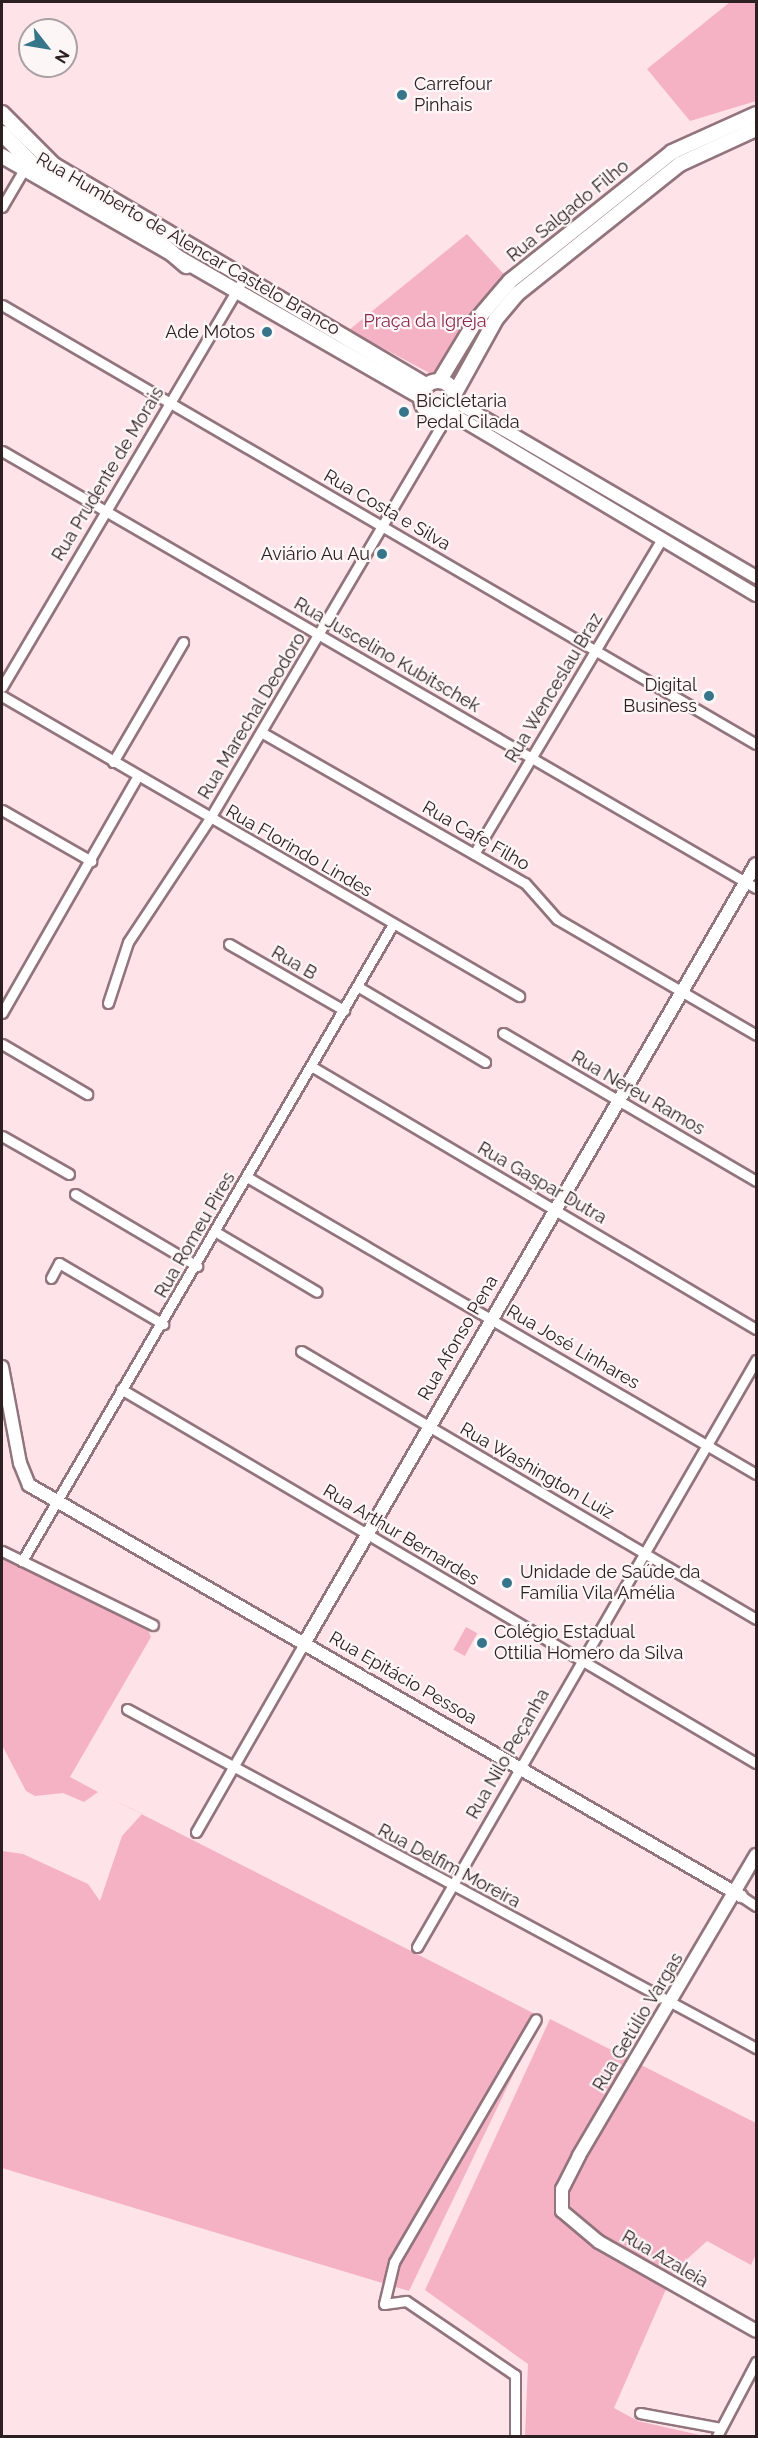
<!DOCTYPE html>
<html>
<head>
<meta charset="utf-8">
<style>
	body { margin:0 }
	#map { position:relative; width:758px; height:2438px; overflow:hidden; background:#fee3e9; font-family:Raleway,sans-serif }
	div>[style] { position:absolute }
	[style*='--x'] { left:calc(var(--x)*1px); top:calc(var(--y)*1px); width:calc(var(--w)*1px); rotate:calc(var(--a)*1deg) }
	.green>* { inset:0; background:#f5b2c4; transform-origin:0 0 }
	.roads { filter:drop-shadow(2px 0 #92747c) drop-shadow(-2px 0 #92747c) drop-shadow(0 2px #92747c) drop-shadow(0 -2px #92747c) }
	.minor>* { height:9px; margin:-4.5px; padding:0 4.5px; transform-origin:4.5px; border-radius:4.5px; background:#fff }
	.tertiary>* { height:12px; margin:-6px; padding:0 6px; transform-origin:6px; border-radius:6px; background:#fff }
	.secondary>* { height:14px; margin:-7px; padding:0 7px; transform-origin:7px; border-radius:7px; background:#fff }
	.secondary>.ring { margin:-7px; padding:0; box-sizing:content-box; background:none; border:14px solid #fff; border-radius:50% }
	.trunk>* { height:15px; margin:-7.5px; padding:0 7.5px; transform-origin:7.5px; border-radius:7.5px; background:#fff }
	.dots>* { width:16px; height:16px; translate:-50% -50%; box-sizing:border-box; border:3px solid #fdf6f7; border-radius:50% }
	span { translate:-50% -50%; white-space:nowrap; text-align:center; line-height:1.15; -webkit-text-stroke:4.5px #fdf6f7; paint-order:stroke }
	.poi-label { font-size:18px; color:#2c2023 }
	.left { translate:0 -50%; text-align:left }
	.right { translate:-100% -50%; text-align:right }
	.street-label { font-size:18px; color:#2c2023 }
	.park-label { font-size:18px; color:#8c284f }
	.frame { position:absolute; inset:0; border:3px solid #2c2023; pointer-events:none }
	.north { position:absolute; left:18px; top:18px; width:60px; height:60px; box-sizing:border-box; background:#fdf6f7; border:2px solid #a9a0a2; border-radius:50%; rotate:121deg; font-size:16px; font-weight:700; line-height:24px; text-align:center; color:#2c2023 }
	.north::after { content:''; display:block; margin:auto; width:21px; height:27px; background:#37758b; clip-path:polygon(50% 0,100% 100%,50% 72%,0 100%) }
</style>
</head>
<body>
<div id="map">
	<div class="green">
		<i style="clip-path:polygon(730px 2px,756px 2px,756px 101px,690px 121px,647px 69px)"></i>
		<i style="clip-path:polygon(467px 234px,510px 281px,437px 377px,349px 330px)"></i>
		<i style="clip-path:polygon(2px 1557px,146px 1625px,151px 1637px,70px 1777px,98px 1792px,541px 2017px,409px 2291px,2px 2168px,2px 1851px,23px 1854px,88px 1884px,100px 1901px,122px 1836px,142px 1814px,98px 1792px,84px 1802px,63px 1793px,35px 1796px,26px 1791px,2px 1745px)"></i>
		<i style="left:466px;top:1627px;width:13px;height:26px;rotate:29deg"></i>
		<i style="clip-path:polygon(550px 2019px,756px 2123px,756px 2254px,751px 2265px,707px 2241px,674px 2271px,614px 2408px,638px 2421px,704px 2436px,525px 2436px,528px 2364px,425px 2290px)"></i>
	</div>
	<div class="roads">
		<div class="minor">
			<i style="--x:2;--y:207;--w:42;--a:-59.7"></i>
			<i style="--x:2;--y:305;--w:872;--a:30.21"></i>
			<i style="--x:2;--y:451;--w:871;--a:30.1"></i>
			<i style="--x:2;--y:687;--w:474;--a:-59.4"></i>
			<i style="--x:2;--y:696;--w:598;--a:30.13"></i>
			<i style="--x:261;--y:732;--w:304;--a:29.8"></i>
			<i style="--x:525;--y:883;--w:48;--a:48.4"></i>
			<i style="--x:557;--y:919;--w:230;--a:30.2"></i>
			<i style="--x:113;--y:762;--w:139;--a:-59.7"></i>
			<i style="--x:2;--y:810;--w:103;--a:29.8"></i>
			<i style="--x:474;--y:854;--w:367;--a:-59.2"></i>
			<i style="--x:229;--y:944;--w:133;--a:29.9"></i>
			<i style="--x:357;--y:986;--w:149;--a:30.7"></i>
			<i style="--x:108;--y:1003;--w:64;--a:-71.8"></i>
			<i style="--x:128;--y:942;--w:149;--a:-56.5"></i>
			<i style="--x:210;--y:818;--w:453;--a:-59.5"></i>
			<i style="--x:440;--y:428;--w:14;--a:-73"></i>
			<i style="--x:2;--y:1013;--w:273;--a:-60.2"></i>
			<i style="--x:503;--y:1033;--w:293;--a:30.3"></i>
			<i style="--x:2;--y:1044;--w:99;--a:30.5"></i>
			<i style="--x:311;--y:1066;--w:517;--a:30.58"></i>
			<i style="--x:2;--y:1136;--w:77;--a:29.6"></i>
			<i style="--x:247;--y:1177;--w:589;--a:30.26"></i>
			<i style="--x:75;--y:1194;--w:142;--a:30.5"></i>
			<i style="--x:216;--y:1232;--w:117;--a:30.7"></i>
			<i style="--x:51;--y:1278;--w:17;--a:-62"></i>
			<i style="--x:59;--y:1263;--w:121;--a:30.4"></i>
			<i style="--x:301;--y:1351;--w:528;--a:30.5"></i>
			<i style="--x:121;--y:1389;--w:737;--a:30.5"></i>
			<i style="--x:2;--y:1551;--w:168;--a:26.1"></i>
			<i style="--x:22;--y:1561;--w:737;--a:-59.78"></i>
			<i style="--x:127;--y:1709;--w:715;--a:28.32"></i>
			<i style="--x:196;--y:1832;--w:219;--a:-60.2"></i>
			<i style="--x:741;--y:1896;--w:18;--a:34"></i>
			<i style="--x:417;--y:1947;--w:678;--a:-59.99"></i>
			<i style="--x:640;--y:2413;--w:82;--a:10.5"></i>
			<i style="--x:515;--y:2436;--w:61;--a:-90"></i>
			<i style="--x:515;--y:2375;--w:132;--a:-145.8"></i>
			<i style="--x:406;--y:2301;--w:22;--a:172"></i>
			<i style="--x:384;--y:2304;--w:43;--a:-76.6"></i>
			<i style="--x:394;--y:2262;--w:281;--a:-59.7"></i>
			<i style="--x:717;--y:2436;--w:84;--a:-62.2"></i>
		</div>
		<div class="tertiary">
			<i style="--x:455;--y:401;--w:349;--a:30.3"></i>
			<i style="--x:449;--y:412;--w:357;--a:30.8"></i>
			<i style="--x:2;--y:1367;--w:98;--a:79.4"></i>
			<i style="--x:20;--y:1463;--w:24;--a:68"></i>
			<i style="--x:29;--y:1485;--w:822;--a:30"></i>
			<i style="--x:305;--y:1642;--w:899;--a:-59.9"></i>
			<i style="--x:756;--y:1855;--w:349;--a:120.5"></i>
			<i style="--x:579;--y:2156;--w:37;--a:117"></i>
			<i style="--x:562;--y:2189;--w:22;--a:90"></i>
			<i style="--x:562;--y:2211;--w:48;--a:40"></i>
			<i style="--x:599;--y:2242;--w:180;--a:29.5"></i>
		</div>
		<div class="secondary">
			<i style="--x:2;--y:113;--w:74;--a:45"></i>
			<i style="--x:54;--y:165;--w:432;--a:30.6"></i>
			<i style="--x:2;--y:156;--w:483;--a:29.9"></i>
			<i style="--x:440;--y:380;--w:68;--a:-58.9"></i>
			<i style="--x:475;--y:322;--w:54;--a:-49.5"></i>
			<i style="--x:510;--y:281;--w:207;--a:-38.5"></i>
			<i style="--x:672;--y:152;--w:92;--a:-24.3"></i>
			<i class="ring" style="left:421px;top:381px;width:20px;height:20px"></i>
			<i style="--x:455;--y:393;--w:85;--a:-61"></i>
			<i style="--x:496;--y:319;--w:33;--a:-50"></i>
			<i style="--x:517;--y:294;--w:208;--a:-38.6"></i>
			<i style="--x:680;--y:164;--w:84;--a:-24.7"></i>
		</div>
		<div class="trunk">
			<i style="--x:2;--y:133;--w:46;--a:45.9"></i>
			<i style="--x:34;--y:166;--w:137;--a:30.7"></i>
			<i style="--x:152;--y:236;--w:45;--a:40.5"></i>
		</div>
	</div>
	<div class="dots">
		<i style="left:402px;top:95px;background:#37758b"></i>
		<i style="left:267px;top:332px;background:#37758b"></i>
		<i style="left:404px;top:412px;background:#37758b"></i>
		<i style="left:382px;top:554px;background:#37758b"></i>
		<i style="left:709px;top:696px;background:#37758b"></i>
		<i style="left:507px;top:1583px;background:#37758b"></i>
		<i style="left:482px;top:1643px;background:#37758b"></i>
	</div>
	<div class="poi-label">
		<span class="left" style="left:414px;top:95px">Carrefour<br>Pinhais</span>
		<span class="right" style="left:255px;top:332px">Ade Motos</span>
		<span class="left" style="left:416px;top:412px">Bicicletaria<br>Pedal Cilada</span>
		<span class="right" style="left:370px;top:554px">Aviário Au Au</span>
		<span class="right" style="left:697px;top:696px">Digital<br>Business</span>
		<span class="left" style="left:520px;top:1583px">Unidade de Saúde da<br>Família Vila Amélia</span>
		<span class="left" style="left:494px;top:1643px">Colégio Estadual<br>Ottilia Homero da Silva</span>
	</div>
	<div class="street-label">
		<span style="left:568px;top:211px;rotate:-39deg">Rua Salgado Filho</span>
		<span style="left:188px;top:244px;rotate:30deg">Rua Humberto de Alencar Castelo Branco</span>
		<span style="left:108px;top:474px;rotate:-59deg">Rua Prudente de Morais</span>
		<span style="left:387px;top:510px;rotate:30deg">Rua Costa e Silva</span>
		<span style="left:387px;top:655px;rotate:30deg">Rua Juscelino Kubitschek</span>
		<span style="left:554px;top:688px;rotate:-59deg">Rua Wenceslau Braz</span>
		<span style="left:252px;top:716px;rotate:-59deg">Rua Marechal Deodoro</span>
		<span style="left:476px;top:836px;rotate:30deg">Rua Cafe Filho</span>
		<span style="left:299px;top:851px;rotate:30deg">Rua Florindo Lindes</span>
		<span style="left:294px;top:963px;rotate:30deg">Rua B</span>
		<span style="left:638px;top:1093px;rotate:30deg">Rua Nereu Ramos</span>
		<span style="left:542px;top:1183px;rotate:30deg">Rua Gaspar Dutra</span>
		<span style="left:195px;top:1235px;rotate:-60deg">Rua Romeu Pires</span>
		<span style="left:458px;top:1338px;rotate:-60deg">Rua Afonso Pena</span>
		<span style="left:573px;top:1347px;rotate:30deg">Rua José Linhares</span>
		<span style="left:537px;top:1471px;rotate:30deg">Rua Washington Luiz</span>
		<span style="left:401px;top:1535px;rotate:31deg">Rua Arthur Bernardes</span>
		<span style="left:403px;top:1678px;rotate:30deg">Rua Epitácio Pessoa</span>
		<span style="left:508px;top:1754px;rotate:-60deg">Rua Nilo Peçanha</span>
		<span style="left:449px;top:1866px;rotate:28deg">Rua Delfim Moreira</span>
		<span style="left:638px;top:2022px;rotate:-59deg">Rua Getúlio Vargas</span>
		<span style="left:665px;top:2259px;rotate:30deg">Rua Azaleia</span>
	</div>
	<div class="park-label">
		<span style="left:425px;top:321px">Praça da Igreja</span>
	</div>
	<div class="frame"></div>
	<div class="north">N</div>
</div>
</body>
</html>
